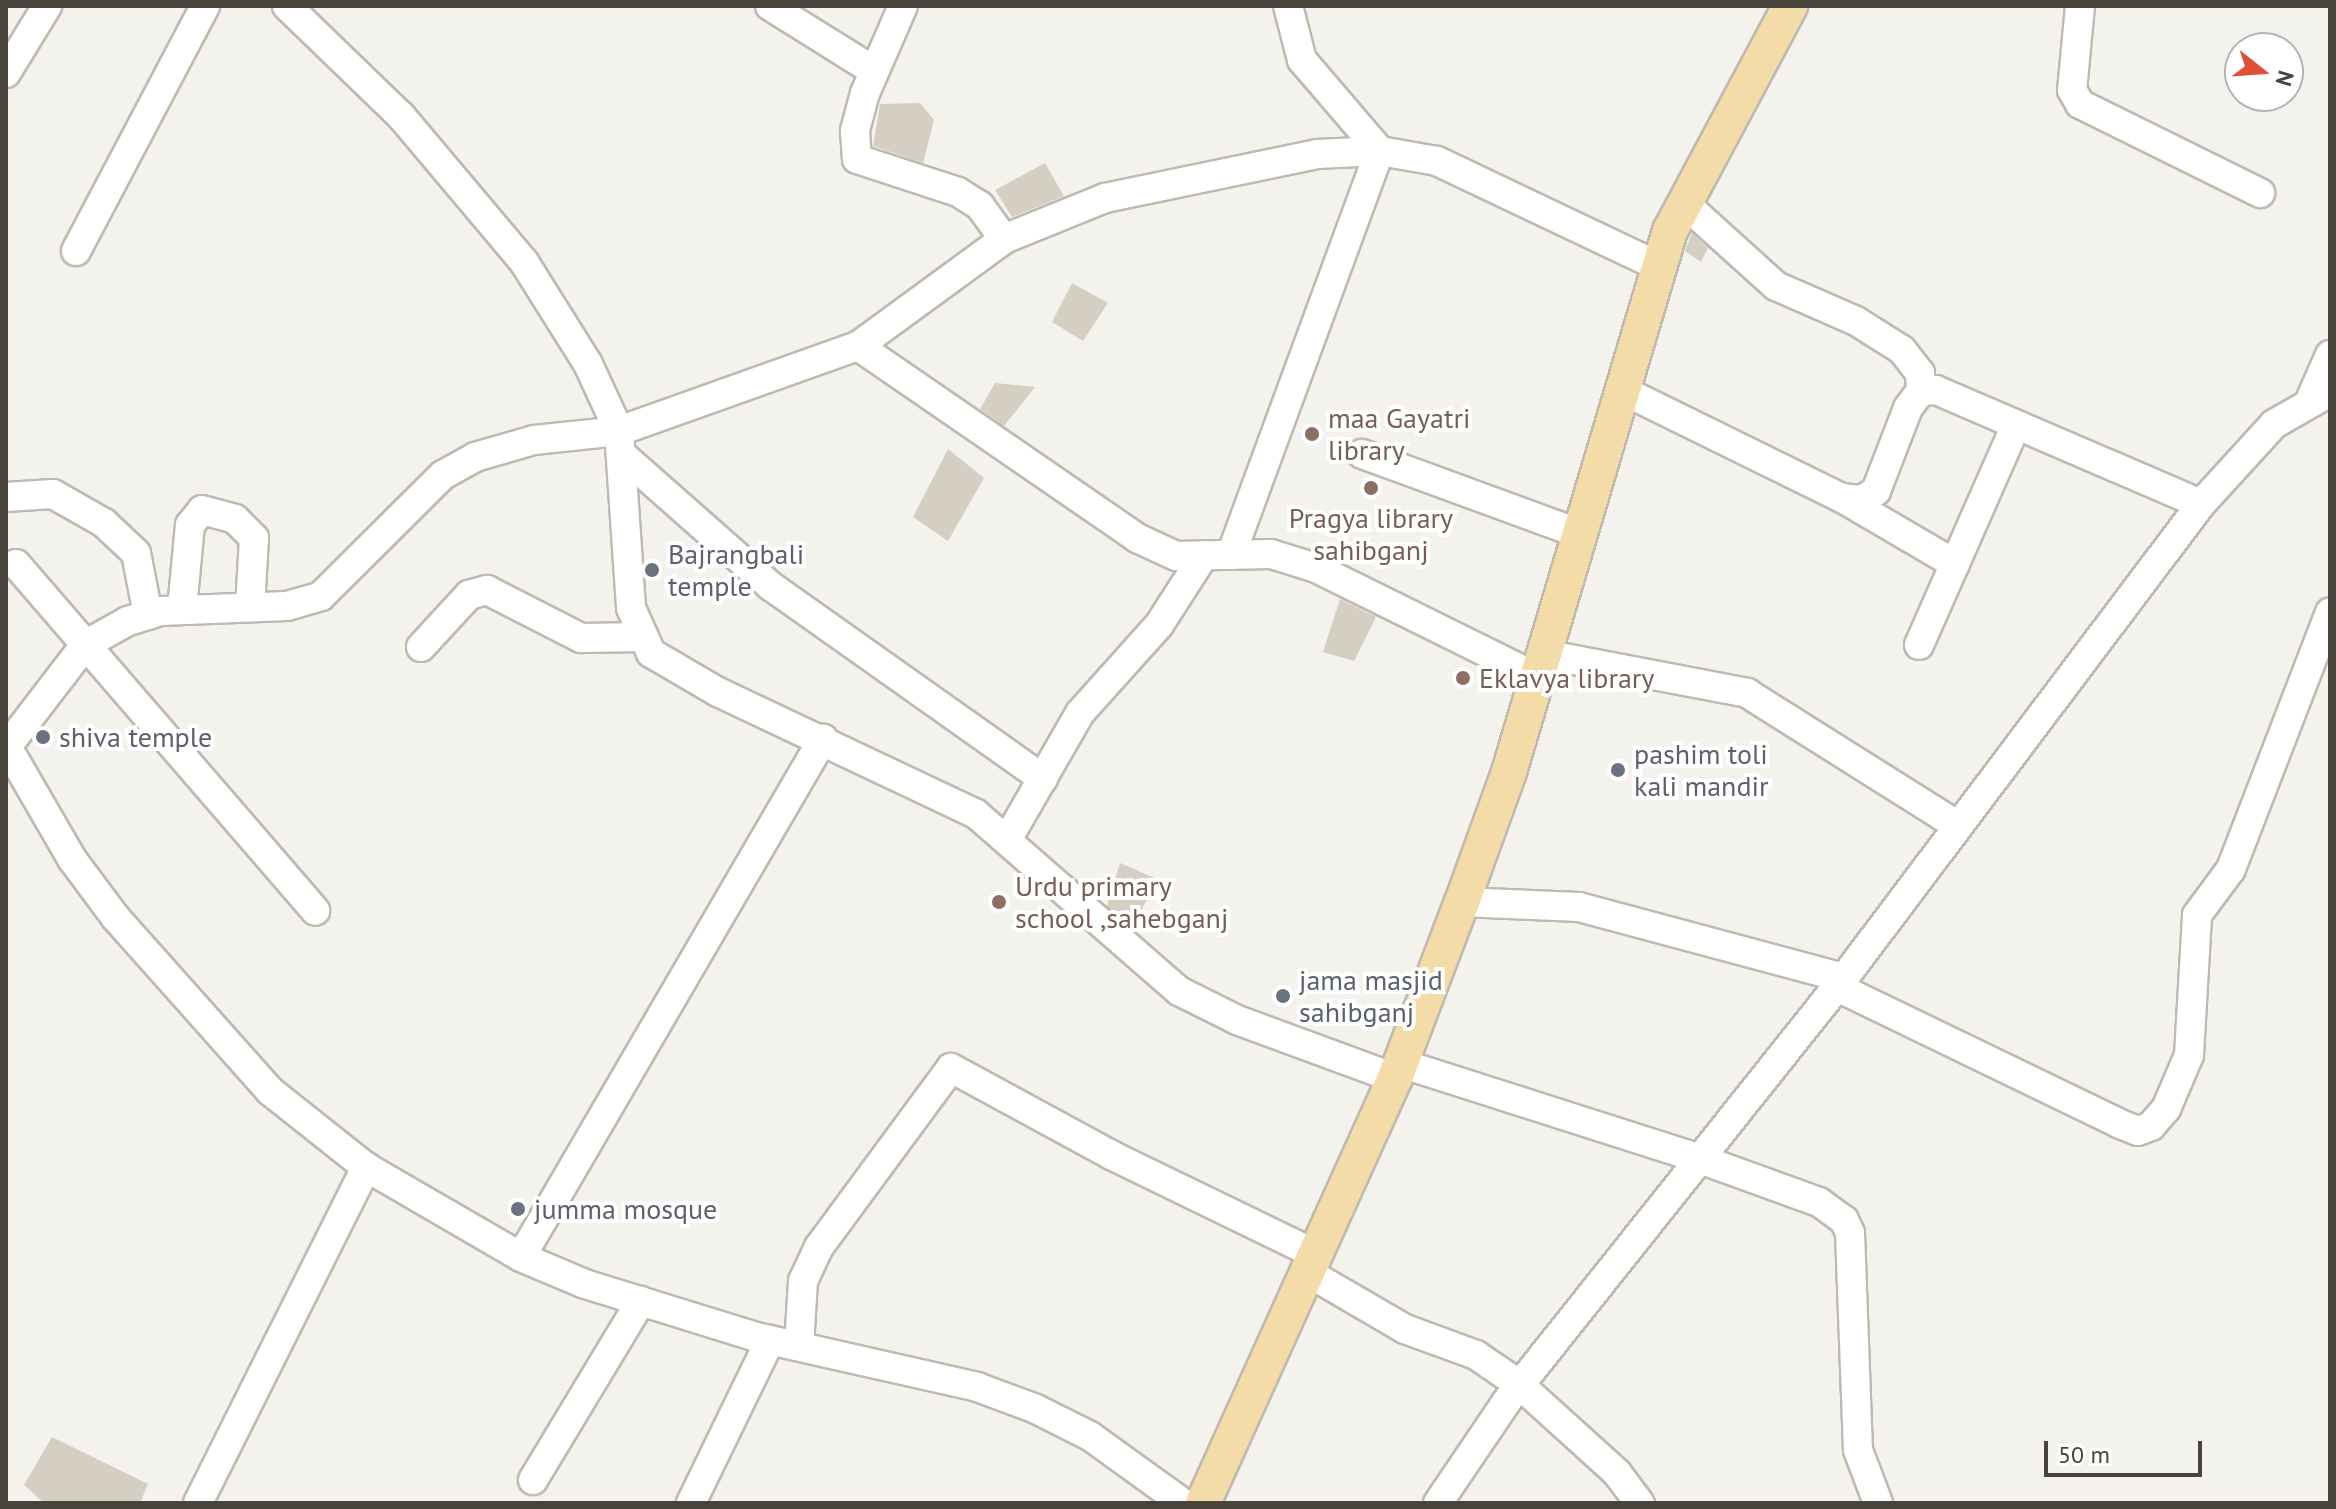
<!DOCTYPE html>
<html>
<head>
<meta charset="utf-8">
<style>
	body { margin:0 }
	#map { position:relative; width:2336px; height:1509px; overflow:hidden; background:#f4f2ed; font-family:"PT Sans",sans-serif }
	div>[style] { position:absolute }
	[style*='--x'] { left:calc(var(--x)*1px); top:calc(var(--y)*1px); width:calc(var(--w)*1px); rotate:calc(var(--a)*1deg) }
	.building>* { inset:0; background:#d5cec3 }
	.roads { filter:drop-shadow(2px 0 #bfb9b0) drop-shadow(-2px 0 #bfb9b0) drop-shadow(0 2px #bfb9b0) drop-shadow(0 -2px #bfb9b0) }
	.minor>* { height:28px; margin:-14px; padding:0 14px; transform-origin:14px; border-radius:14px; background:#fff }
	.major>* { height:34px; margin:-17px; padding:0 17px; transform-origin:17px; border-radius:17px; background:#f3dca7 }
	.dots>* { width:22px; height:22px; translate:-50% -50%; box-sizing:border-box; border:4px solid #fff; border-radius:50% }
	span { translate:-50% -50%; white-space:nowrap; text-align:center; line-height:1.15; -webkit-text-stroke:8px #fff; paint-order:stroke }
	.education-label { font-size:28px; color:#785e54 }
	.left { translate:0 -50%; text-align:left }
	.worship-label { font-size:28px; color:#5b616d }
	.frame { position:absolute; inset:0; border:8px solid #48433b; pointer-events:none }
	.north { position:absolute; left:2224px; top:32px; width:80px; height:80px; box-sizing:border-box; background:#fff; border:2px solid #b6b4b1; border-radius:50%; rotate:107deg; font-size:22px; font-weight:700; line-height:32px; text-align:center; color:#48433b }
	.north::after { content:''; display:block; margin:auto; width:28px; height:36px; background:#e14e37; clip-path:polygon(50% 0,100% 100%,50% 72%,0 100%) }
	.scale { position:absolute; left:2044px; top:1441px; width:158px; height:36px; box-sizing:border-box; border:4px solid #48433b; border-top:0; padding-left:10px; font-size:24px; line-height:28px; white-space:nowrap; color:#48433b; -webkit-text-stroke:6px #fff; paint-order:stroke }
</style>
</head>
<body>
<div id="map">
	<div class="building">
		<i style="clip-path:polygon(920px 103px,934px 120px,923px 163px,873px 146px,880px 104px)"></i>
		<i style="clip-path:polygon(1045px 163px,1064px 196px,1012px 217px,995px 190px)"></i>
		<i style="clip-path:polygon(1692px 233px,1708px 248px,1701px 262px,1685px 251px)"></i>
		<i style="clip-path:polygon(1072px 283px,1108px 303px,1083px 341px,1052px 322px)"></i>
		<i style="clip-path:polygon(995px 383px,1035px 387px,1004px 426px,980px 409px)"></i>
		<i style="clip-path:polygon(948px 449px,984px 478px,948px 541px,913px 517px)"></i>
		<i style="clip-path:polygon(1340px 599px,1376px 617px,1354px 661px,1323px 652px)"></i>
		<i style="clip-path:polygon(1120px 863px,1157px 879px,1133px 927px,1107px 906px)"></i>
		<i style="clip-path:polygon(52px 1437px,148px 1484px,140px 1503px,44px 1503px,24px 1485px)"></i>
	</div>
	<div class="roads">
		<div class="minor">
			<i style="--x:287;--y:6;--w:158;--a:44"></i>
			<i style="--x:401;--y:116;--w:191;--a:49.9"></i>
			<i style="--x:524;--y:262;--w:120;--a:57.9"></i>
			<i style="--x:588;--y:364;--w:74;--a:65.2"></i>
			<i style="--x:619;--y:431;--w:177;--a:86.1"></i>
			<i style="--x:631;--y:608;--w:49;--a:66"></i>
			<i style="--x:651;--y:653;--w:78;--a:30.2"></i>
			<i style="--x:718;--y:692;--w:285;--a:25.3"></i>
			<i style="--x:976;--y:814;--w:269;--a:41.1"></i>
			<i style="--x:1179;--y:991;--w:65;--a:26.6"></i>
			<i style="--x:1237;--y:1020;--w:168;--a:20.2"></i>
			<i style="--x:770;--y:6;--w:123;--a:32"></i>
			<i style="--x:903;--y:6;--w:95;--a:113.6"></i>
			<i style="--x:865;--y:93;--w:39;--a:105"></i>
			<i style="--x:855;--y:131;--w:28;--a:86"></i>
			<i style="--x:857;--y:159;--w:106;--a:18.1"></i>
			<i style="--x:958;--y:192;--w:26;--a:32"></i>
			<i style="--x:980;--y:206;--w:41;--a:54"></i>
			<i style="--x:2080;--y:6;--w:84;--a:95.4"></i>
			<i style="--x:2072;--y:90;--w:16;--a:60"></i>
			<i style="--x:2080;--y:104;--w:201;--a:26.3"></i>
			<i style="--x:6;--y:73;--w:79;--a:-58.5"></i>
			<i style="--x:1684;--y:203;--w:124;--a:42.1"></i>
			<i style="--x:1776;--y:286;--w:87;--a:23.6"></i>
			<i style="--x:1856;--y:321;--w:54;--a:32.2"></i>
			<i style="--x:1902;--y:350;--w:29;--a:52"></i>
			<i style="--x:1920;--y:373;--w:18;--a:87"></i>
			<i style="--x:76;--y:251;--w:277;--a:-62.2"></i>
			<i style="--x:858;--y:346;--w:339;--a:34.5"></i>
			<i style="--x:1137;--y:538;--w:43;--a:24.8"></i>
			<i style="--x:1176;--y:556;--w:95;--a:-1.2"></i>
			<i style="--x:1271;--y:554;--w:47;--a:17.3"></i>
			<i style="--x:1316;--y:568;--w:246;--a:26.3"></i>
			<i style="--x:1620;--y:389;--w:247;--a:26.2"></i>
			<i style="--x:1842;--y:498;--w:20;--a:6"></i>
			<i style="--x:1862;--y:500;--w:17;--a:-33"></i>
			<i style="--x:1876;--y:491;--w:89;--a:-68.9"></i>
			<i style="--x:1908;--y:408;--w:21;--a:-53"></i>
			<i style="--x:1921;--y:391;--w:15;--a:-4"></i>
			<i style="--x:1936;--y:390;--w:288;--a:23.3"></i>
			<i style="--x:2311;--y:398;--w:47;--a:-66.2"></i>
			<i style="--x:621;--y:454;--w:201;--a:41.4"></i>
			<i style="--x:772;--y:587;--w:332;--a:35.3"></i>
			<i style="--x:1362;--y:454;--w:230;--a:20.1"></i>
			<i style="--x:6;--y:497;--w:47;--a:-3.7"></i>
			<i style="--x:53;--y:494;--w:59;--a:29.6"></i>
			<i style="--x:104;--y:523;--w:44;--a:43.2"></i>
			<i style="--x:136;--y:553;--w:63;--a:79"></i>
			<i style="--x:1842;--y:498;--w:131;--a:30.3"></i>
			<i style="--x:1231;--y:555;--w:431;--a:-69.8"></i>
			<i style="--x:1380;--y:151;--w:120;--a:-130.6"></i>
			<i style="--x:1302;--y:60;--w:56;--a:-104.5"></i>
			<i style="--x:16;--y:564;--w:458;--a:49.2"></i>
			<i style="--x:182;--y:609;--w:84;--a:-84.6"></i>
			<i style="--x:190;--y:525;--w:19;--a:-51"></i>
			<i style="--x:202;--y:510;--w:34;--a:15"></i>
			<i style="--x:235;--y:519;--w:27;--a:45"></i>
			<i style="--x:254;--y:538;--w:69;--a:93.3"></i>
			<i style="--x:1919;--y:645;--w:240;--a:-66.2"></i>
			<i style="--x:421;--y:647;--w:71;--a:-47.3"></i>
			<i style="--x:469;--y:595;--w:19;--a:-16"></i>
			<i style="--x:487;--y:590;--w:106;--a:27.1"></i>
			<i style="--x:581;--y:638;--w:63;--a:-0.9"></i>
			<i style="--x:1543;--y:654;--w:208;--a:10.8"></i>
			<i style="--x:1747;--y:693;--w:249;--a:32.2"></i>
			<i style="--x:6;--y:745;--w:132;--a:59.9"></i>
			<i style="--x:72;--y:859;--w:74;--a:53.3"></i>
			<i style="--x:116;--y:918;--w:232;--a:48.3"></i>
			<i style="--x:270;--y:1091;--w:122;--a:38.4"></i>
			<i style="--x:366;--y:1167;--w:179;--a:30.1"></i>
			<i style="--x:521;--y:1257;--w:69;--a:22.9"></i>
			<i style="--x:585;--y:1284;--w:179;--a:17.2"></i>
			<i style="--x:756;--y:1337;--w:227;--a:12.7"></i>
			<i style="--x:977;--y:1387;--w:63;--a:20.4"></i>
			<i style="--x:1036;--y:1409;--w:60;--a:26.6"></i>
			<i style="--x:1090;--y:1436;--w:115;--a:35.8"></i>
			<i style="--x:6;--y:748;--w:130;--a:-52.5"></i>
			<i style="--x:85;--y:645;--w:49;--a:-29.2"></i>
			<i style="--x:128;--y:621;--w:34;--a:-17"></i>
			<i style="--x:161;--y:611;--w:126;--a:-2.3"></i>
			<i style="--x:287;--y:606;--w:35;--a:-16"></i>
			<i style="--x:321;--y:596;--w:172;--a:-44.8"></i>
			<i style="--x:443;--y:475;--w:37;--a:-29"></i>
			<i style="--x:475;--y:457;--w:61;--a:-16.1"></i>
			<i style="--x:534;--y:440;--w:85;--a:-6"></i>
			<i style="--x:619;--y:431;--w:254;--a:-19.6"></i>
			<i style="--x:858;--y:346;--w:181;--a:-36.2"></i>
			<i style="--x:1004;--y:239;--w:109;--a:-22.1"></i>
			<i style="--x:1105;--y:198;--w:217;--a:-11.7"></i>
			<i style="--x:1317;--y:154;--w:63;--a:-2.7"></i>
			<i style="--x:1380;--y:151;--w:58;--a:10"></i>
			<i style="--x:1437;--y:161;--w:245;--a:25.4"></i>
			<i style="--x:1007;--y:840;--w:146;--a:-60.1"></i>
			<i style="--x:1080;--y:713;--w:118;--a:-48.1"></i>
			<i style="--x:1159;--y:625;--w:83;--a:-57.3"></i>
			<i style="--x:1462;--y:902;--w:117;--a:2.4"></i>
			<i style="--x:1579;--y:907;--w:274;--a:15"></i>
			<i style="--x:1837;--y:987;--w:314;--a:25.8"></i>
			<i style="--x:2120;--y:1124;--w:19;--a:21"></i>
			<i style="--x:2138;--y:1131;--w:14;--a:-21"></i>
			<i style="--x:2151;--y:1126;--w:23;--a:-49"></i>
			<i style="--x:2166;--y:1109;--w:59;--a:-66.9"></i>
			<i style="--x:2189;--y:1055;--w:140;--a:-86.7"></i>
			<i style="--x:2197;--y:915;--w:57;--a:-53.5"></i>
			<i style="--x:2231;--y:869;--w:275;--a:-68.9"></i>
			<i style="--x:1400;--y:1063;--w:315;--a:17.7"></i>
			<i style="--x:1700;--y:1159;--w:127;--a:19.9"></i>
			<i style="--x:1819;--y:1202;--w:31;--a:36"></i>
			<i style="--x:1844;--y:1220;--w:14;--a:65"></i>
			<i style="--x:1850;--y:1233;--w:217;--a:87.9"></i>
			<i style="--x:1858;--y:1450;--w:57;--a:69.3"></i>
			<i style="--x:521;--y:1257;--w:600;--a:-59.76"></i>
			<i style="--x:1307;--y:1272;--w:113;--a:30.2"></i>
			<i style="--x:1405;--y:1329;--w:76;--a:20.1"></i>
			<i style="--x:1476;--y:1355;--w:53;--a:34.3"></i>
			<i style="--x:1520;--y:1385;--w:131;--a:42.2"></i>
			<i style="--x:1617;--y:1473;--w:38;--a:53"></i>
			<i style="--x:799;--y:1346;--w:65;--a:-86.5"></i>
			<i style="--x:803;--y:1281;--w:38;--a:-65"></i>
			<i style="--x:819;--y:1247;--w:222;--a:-53.6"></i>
			<i style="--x:951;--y:1068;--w:182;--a:28.5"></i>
			<i style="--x:1111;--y:1155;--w:227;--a:25.9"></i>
			<i style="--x:533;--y:1480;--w:209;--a:-58.9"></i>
			<i style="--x:198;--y:1503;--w:376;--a:-63.4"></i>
			<i style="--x:691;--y:1503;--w:181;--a:-64.1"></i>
			<i style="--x:1438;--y:1503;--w:123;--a:-55.9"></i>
			<i style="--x:1507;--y:1401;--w:541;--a:-51.46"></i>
			<i style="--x:1844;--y:978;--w:593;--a:-53.01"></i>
			<i style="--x:2201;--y:504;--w:108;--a:-47.6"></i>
			<i style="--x:2274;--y:424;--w:64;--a:-29.7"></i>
		</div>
		<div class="major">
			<i style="--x:1203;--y:1503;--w:466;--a:-65.7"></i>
			<i style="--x:1395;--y:1078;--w:188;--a:-69.2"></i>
			<i style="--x:1462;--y:902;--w:138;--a:-70.1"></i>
			<i style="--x:1509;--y:772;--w:564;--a:-73.43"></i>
			<i style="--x:1670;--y:231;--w:255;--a:-61.9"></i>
		</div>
	</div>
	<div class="dots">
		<i style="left:1312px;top:434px;background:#8d6e63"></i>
		<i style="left:1371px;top:488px;background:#8d6e63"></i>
		<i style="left:652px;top:570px;background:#6b7280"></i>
		<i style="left:1463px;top:678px;background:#8d6e63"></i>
		<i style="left:43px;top:737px;background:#6b7280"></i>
		<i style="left:1618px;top:770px;background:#6b7280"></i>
		<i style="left:999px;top:902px;background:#8d6e63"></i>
		<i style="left:1283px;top:996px;background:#6b7280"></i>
		<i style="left:518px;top:1209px;background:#6b7280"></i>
	</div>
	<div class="education-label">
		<span class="left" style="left:1328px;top:434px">maa Gayatri<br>library</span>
		<span style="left:1371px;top:534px">Pragya library<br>sahibganj</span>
		<span class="left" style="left:1479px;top:678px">Eklavya library</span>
		<span class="left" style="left:1015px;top:902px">Urdu primary<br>school ,sahebganj</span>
	</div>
	<div class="worship-label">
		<span class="left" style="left:668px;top:570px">Bajrangbali<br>temple</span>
		<span class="left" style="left:59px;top:737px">shiva temple</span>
		<span class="left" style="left:1634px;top:770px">pashim toli<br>kali mandir</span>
		<span class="left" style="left:1299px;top:996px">jama masjid<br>sahibganj</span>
		<span class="left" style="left:534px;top:1209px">jumma mosque</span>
	</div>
	<div class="frame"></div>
	<div class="north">N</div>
	<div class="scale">50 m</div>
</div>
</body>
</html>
